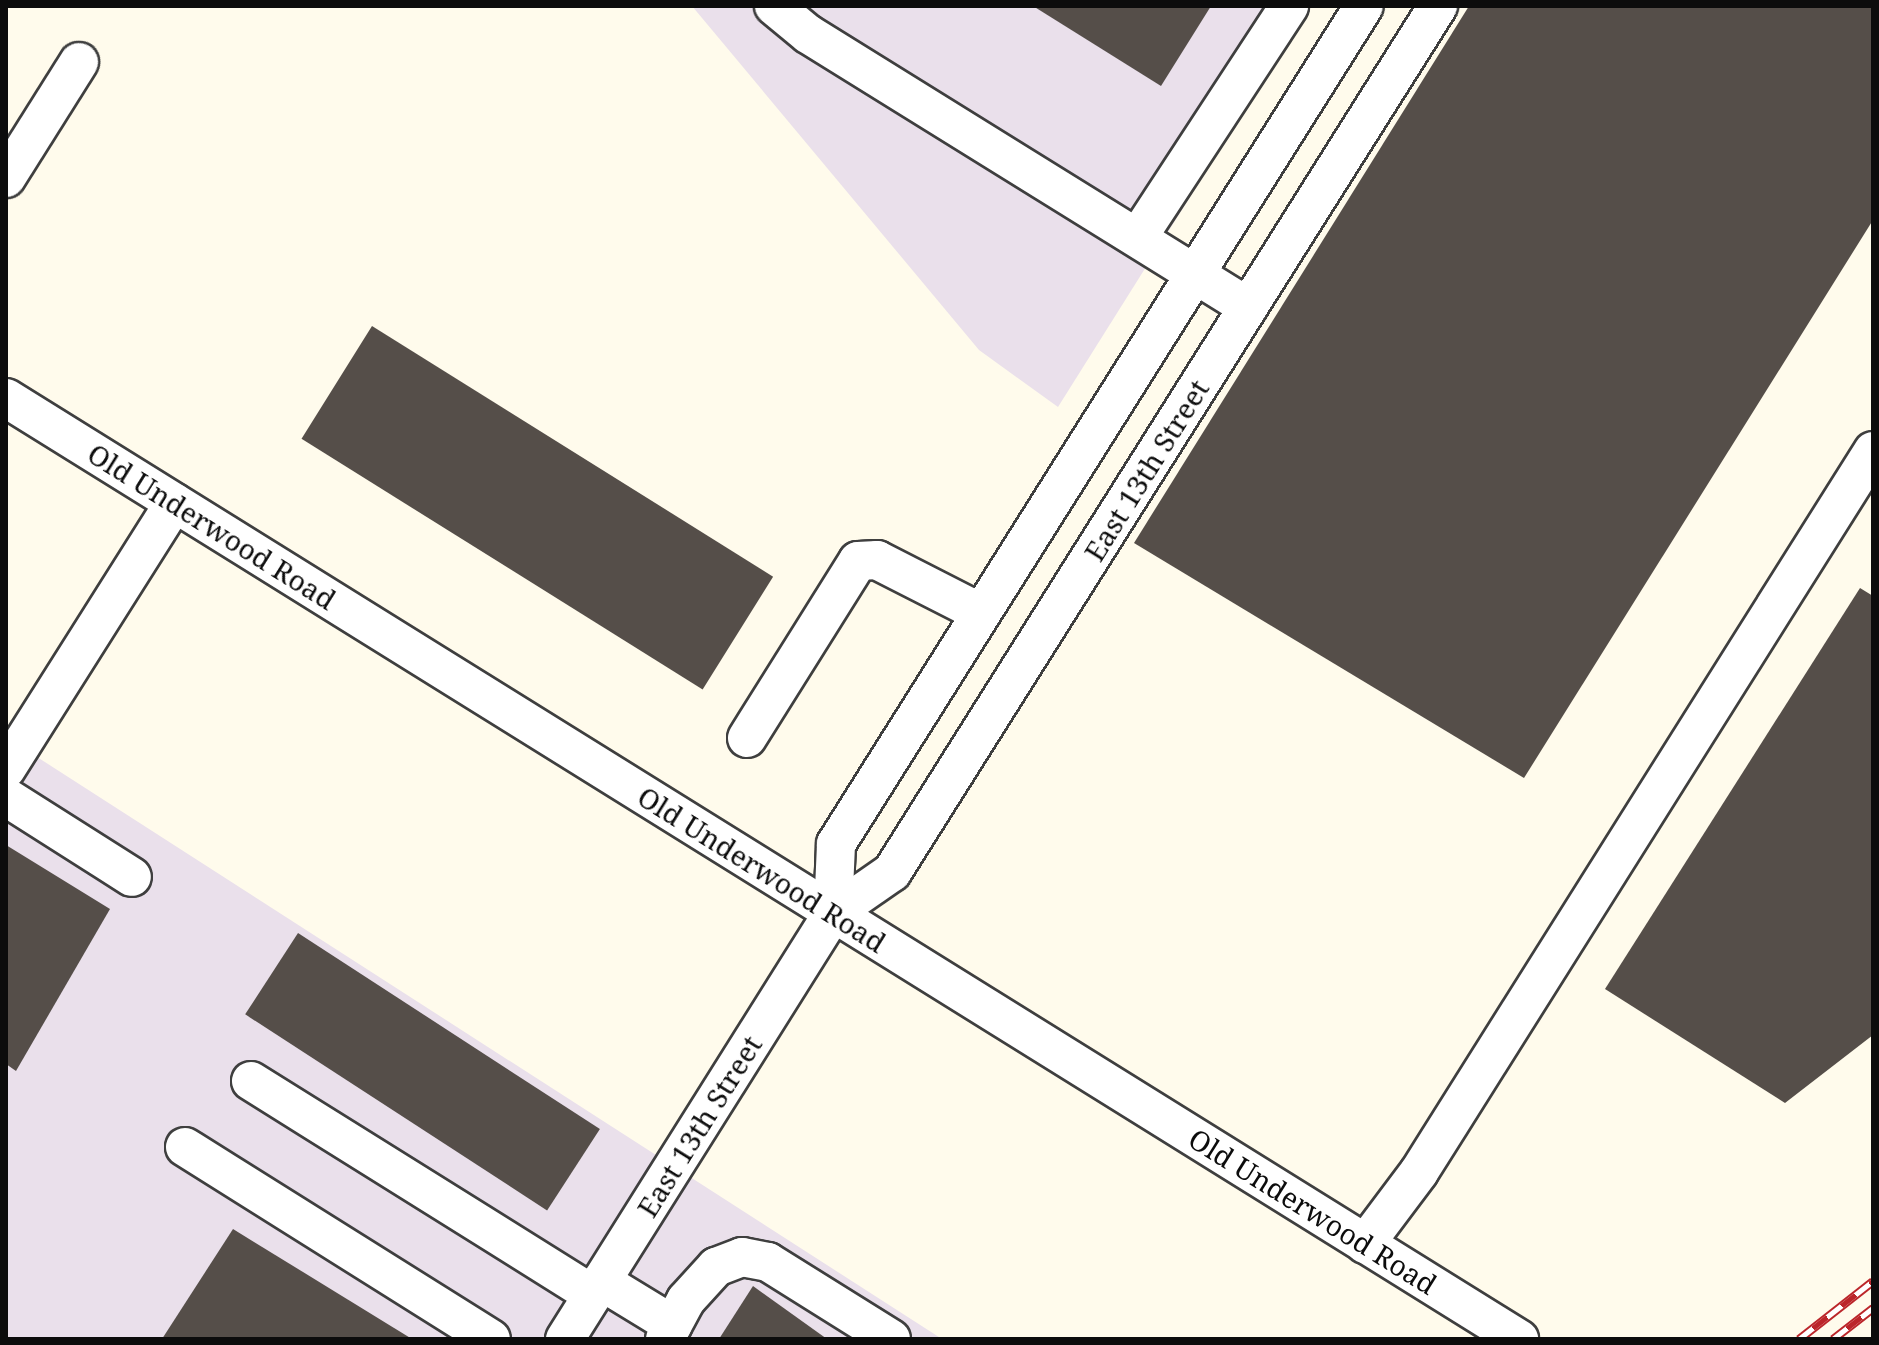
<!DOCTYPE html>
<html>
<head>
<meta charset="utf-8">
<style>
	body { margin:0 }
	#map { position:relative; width:1879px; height:1345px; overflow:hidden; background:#fffbec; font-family:"Noto Serif",serif }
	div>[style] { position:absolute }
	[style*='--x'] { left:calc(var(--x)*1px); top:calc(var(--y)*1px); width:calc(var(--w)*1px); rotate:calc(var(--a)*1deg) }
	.industrial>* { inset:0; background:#eae0eb }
	.building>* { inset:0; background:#554e49; transform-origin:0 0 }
	.roads { filter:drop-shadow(2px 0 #3f3f3f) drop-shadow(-2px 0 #3f3f3f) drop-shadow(0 2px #3f3f3f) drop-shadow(0 -2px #3f3f3f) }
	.minor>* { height:38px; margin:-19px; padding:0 19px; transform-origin:19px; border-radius:19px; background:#fff }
	.rail>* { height:9px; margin-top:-4.5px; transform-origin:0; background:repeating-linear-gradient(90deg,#fff 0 18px,#bb252a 0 36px); box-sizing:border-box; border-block:2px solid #bb252a }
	span { translate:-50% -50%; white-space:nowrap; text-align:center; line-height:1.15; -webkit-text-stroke:8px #fff; paint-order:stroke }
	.street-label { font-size:28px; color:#0c0c0c }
	.frame { position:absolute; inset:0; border:8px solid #0c0c0c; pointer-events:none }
</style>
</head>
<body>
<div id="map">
	<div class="industrial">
		<i style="clip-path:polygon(692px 6px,1310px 6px,1058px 407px,979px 350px)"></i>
		<i style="clip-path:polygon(6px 737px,942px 1339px,6px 1339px)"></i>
	</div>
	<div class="building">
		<i style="clip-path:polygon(1033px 6px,1211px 6px,1161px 86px)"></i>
		<i style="clip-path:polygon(1469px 6px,1873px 6px,1873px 220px,1524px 778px,1134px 543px)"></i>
		<i style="left:372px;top:326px;width:473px;height:133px;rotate:32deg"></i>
		<i style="clip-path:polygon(1860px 588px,1873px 596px,1873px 1035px,1785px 1103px,1605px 989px)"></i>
		<i style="clip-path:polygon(6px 845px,110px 909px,16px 1071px,6px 1064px)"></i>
		<i style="left:298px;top:933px;width:360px;height:97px;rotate:33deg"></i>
		<i style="clip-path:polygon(233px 1229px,412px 1339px,162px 1339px)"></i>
		<i style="clip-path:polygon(753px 1286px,827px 1339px,719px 1339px)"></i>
	</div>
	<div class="roads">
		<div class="minor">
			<i style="--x:774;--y:6;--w:44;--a:39.5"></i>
			<i style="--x:808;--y:34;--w:518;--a:31.82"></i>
			<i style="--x:6;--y:178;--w:137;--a:-57.8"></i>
			<i style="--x:1138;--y:237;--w:276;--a:-56.8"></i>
			<i style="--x:6;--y:398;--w:1782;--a:31.88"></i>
			<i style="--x:747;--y:738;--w:209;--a:-57.9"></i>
			<i style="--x:858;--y:561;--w:19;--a:-3"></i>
			<i style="--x:877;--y:560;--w:117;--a:27"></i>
			<i style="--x:6;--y:769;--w:315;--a:-57.7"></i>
			<i style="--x:6;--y:797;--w:149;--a:32.4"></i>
			<i style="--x:833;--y:913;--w:69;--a:-87.5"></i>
			<i style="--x:836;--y:844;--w:990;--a:-57.79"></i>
			<i style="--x:251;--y:1081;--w:403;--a:32"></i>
			<i style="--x:185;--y:1147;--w:361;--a:32.1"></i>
			<i style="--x:1365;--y:1244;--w:90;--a:-53.1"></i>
			<i style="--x:1419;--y:1172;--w:852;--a:-57.8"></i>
			<i style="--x:601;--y:1281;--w:84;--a:31.4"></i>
			<i style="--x:565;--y:1339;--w:503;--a:-57.83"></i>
			<i style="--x:833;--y:913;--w:72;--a:-34.8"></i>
			<i style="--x:892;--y:872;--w:1024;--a:-57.77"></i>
			<i style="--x:665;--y:1339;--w:44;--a:-61.7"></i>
			<i style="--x:686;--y:1300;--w:45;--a:-47.7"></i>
			<i style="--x:716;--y:1267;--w:28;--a:-21"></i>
			<i style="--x:742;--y:1257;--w:26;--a:11"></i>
			<i style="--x:768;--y:1262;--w:145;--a:32"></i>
		</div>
	</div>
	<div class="rail">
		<i style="--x:1799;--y:1339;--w:94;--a:-38.1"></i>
		<i style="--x:1833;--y:1339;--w:51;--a:-37.8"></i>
	</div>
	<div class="street-label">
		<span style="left:1146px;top:470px;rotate:-58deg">East 13th Street</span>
		<span style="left:212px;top:526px;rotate:32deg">Old Underwood Road</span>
		<span style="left:762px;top:869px;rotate:32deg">Old Underwood Road</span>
		<span style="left:699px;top:1126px;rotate:-58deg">East 13th Street</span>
		<span style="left:1313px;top:1211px;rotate:32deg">Old Underwood Road</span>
	</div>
	<div class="frame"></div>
</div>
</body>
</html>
